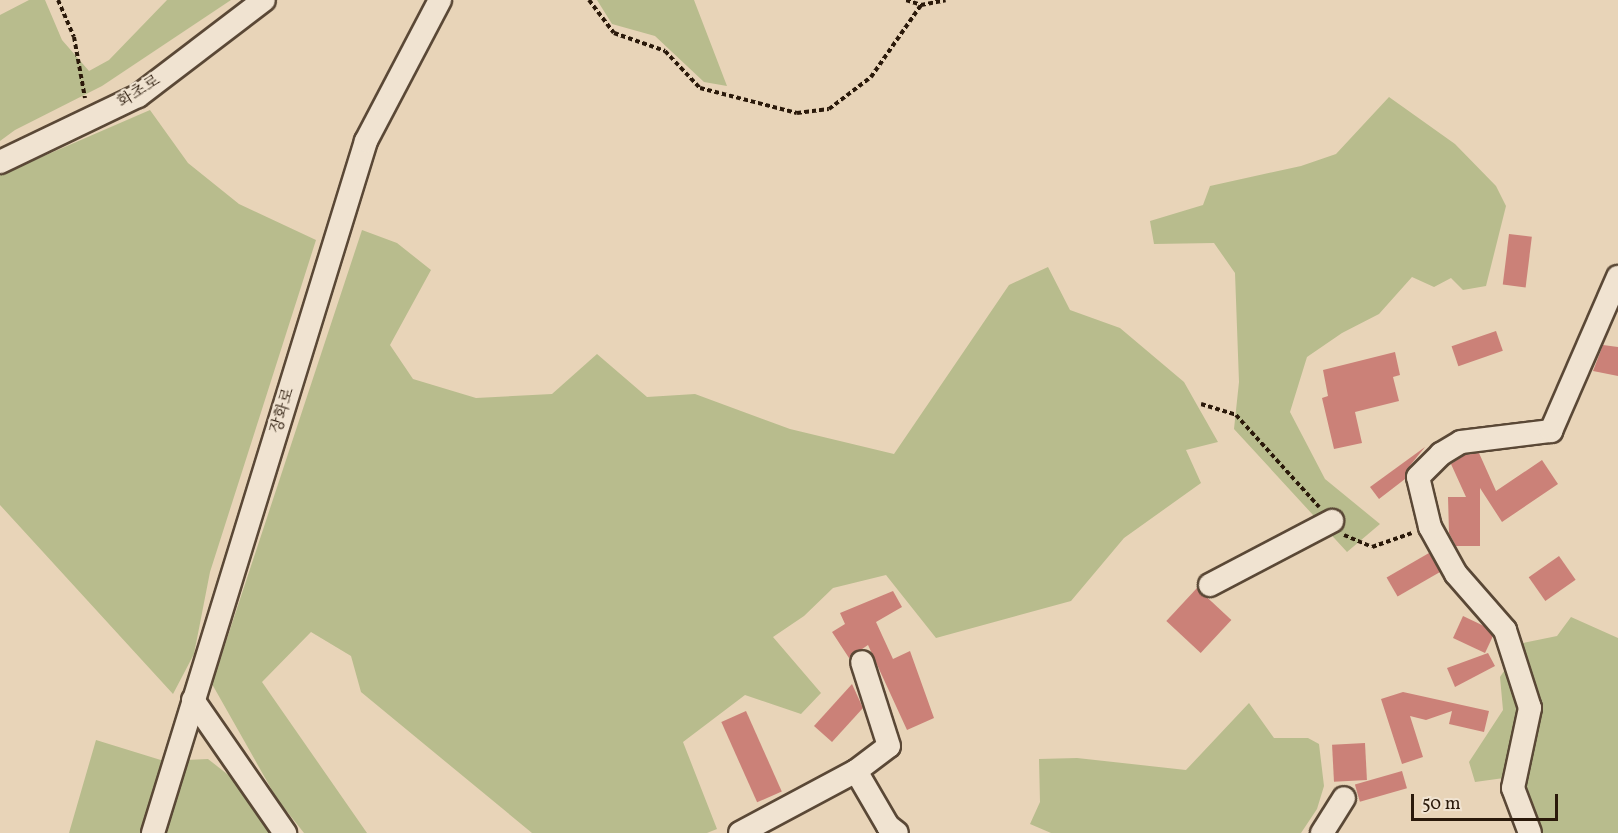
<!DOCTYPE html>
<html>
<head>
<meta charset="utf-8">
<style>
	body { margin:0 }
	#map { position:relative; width:1618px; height:833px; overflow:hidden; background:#e8d4b8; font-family:Vollkorn,"Noto Serif KR",serif }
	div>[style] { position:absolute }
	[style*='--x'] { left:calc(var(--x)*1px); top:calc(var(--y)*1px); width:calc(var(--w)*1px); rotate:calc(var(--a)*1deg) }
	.green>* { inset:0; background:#b8bc8d }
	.building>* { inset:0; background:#cb8178; transform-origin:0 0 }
	.path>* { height:4px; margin-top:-2px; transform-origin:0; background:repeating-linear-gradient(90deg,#2a190a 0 4.5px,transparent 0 7.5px) }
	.roads { filter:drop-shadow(2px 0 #5a4836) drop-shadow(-2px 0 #5a4836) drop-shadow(0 2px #5a4836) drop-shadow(0 -2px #5a4836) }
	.minor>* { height:22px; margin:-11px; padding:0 11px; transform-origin:11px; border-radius:11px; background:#f0e3d1 }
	span { translate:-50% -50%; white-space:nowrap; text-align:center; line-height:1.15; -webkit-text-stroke:4.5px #f0e3d1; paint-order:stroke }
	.street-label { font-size:16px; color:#2a190a }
	.scale { position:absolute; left:1411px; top:794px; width:147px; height:27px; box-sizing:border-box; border:3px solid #2a190a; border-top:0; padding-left:8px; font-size:18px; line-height:21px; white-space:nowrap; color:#2a190a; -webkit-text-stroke:4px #f0e3d1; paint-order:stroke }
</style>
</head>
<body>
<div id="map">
	<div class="green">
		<i style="clip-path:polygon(29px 0,45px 0,62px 40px,89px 71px,109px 60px,167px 0,231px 0,102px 86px,15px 130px,0 141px,0 15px)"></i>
		<i style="clip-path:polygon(597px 0,694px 0,727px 86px,704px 82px,655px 36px,612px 24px)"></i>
		<i style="clip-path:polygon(1389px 97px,1455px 144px,1496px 186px,1506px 206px,1486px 286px,1463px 290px,1451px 278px,1434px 287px,1412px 277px,1379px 314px,1342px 333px,1307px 357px,1290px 412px,1325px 479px,1380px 524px,1347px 552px,1234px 429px,1239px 382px,1235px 273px,1214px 243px,1154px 244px,1150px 221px,1203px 205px,1210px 186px,1301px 166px,1336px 154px)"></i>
		<i style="clip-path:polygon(150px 110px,188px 163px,239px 204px,316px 240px,210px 572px,194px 654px,173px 694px,0 505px,0 175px)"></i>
		<i style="clip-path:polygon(362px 230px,397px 243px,431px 270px,390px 345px,413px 379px,476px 398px,552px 394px,597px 354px,647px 397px,695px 394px,790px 429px,894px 454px,1009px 285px,1048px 267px,1070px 310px,1120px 328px,1184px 382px,1218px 442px,1186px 450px,1201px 483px,1124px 538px,1071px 601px,936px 638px,886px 575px,833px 588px,804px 616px,773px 637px,821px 693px,801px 714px,745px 695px,683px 742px,717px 829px,707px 833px,532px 833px,361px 692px,351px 656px,311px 632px,262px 682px,367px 833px,304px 833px,277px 799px,212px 684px)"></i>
		<i style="clip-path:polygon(1571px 617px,1618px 638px,1618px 833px,1521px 833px,1504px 778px,1475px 782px,1469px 762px,1503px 710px,1500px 677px,1523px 643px,1557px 636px)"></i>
		<i style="clip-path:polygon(1249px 703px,1274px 738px,1308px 738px,1319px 744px,1324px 786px,1317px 809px,1301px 833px,1051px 833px,1030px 824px,1040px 802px,1039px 759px,1077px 758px,1186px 770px)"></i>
		<i style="clip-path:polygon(96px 740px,164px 761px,208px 759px,231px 777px,270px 833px,69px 833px)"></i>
	</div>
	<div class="building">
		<i style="left:1509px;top:234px;width:23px;height:51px;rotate:7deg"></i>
		<i style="left:1496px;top:331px;width:21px;height:47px;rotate:71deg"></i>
		<i style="clip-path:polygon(1603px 345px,1618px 347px,1618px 376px,1593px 371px)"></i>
		<i style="clip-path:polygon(1395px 352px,1400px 375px,1393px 377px,1399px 401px,1355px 412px,1362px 443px,1334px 449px,1322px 398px,1328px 396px,1323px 370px)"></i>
		<i style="clip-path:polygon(1425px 447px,1408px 468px,1405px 479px,1379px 499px,1370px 487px)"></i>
		<i style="clip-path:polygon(1479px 453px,1496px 491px,1542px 460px,1558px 484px,1502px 522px,1480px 488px,1480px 546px,1456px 546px,1449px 533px,1448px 497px,1466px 497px,1451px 464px,1465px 455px)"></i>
		<i style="left:1429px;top:553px;width:22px;height:49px;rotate:60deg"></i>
		<i style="left:1559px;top:556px;width:29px;height:37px;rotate:55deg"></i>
		<i style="left:1197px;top:588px;width:47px;height:45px;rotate:43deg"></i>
		<i style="clip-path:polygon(893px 591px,902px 607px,876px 622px,893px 659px,910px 651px,934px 718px,907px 730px,868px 645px,849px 658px,832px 632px,845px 624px,840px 613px)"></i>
		<i style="clip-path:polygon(1463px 616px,1484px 626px,1493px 636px,1485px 653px,1453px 638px)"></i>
		<i style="clip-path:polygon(1488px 653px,1495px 666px,1455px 687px,1447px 668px)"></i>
		<i style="clip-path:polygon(852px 684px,863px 708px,832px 742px,814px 726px)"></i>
		<i style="clip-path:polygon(1403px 692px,1489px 711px,1484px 732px,1449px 724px,1452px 711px,1426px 720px,1410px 716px,1423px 757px,1402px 764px,1381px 699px)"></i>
		<i style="left:746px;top:711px;width:88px;height:27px;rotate:66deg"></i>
		<i style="left:1365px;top:743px;width:37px;height:33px;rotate:87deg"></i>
		<i style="left:1402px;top:771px;width:18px;height:49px;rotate:74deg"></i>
	</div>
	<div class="path">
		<i style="--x:58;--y:0;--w:40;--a:66.6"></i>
		<i style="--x:74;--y:37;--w:62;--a:79.8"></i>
		<i style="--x:589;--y:0;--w:41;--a:52.9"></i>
		<i style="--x:614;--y:33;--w:54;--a:19.4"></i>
		<i style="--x:665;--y:51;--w:51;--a:46.6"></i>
		<i style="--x:700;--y:88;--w:100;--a:14.5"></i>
		<i style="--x:797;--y:113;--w:32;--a:-7"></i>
		<i style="--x:829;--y:109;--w:53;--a:-37.3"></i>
		<i style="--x:871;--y:77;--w:88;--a:-55.2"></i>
		<i style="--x:921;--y:5;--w:25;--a:-11"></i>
		<i style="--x:906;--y:0;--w:16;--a:18"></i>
		<i style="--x:1201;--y:404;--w:37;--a:17"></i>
		<i style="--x:1236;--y:415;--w:124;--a:47.9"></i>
		<i style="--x:1344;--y:535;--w:30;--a:23"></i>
		<i style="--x:1372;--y:547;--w:42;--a:-19.3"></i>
	</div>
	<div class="roads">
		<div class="minor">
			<i style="--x:0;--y:162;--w:153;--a:-25.6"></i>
			<i style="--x:138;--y:96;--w:158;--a:-37.3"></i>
			<i style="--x:1210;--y:585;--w:138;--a:-27.7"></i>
			<i style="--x:193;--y:700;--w:162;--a:55.3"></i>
			<i style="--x:856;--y:771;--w:64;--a:59.8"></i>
			<i style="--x:888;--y:826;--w:11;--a:38"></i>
			<i style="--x:153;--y:833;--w:724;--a:-72.89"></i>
			<i style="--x:366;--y:141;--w:159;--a:-62.3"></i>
			<i style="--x:740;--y:833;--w:132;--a:-28.1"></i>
			<i style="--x:856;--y:771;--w:41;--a:-37.1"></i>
			<i style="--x:889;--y:746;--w:88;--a:-107.8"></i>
			<i style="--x:1322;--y:833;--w:41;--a:-57.8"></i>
			<i style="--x:1530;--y:833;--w:48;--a:-110.7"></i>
			<i style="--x:1513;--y:788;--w:82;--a:-78"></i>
			<i style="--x:1530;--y:708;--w:82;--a:-107.8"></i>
			<i style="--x:1505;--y:630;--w:74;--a:-131.2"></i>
			<i style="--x:1456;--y:574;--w:54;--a:-119"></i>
			<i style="--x:1430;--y:527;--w:51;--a:-103.5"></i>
			<i style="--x:1418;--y:477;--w:33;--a:-45"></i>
			<i style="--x:1441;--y:454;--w:23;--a:-31"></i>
			<i style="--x:1461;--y:442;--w:91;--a:-7"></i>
			<i style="--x:1551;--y:431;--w:168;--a:-66.5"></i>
		</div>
	</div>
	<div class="street-label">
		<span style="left:139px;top:92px;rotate:-32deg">화초로</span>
		<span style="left:283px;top:411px;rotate:-73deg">장화로</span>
	</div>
	<div class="scale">50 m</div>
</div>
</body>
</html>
